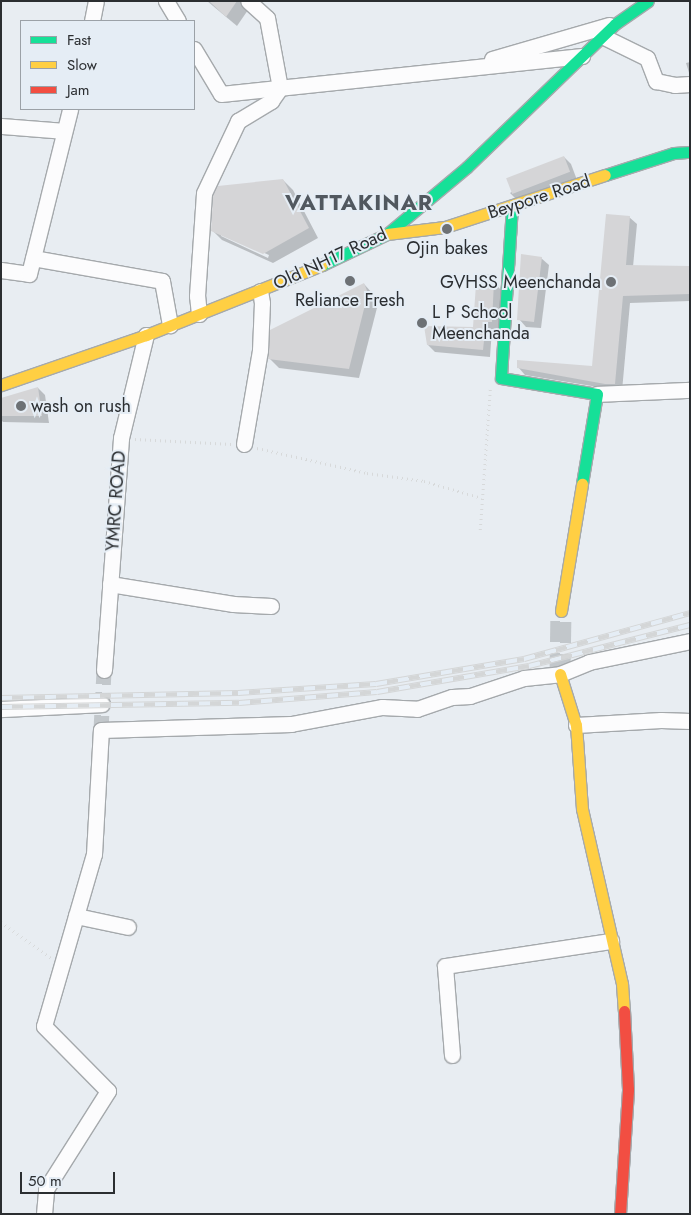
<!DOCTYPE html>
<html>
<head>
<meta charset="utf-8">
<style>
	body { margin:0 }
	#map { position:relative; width:691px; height:1215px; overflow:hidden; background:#e8edf2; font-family:Jost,sans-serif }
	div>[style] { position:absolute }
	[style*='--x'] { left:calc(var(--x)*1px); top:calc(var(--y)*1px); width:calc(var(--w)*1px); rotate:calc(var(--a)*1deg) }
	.shadow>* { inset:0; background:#0003 }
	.building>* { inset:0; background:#d5d5d7; transform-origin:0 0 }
	.street-tunnel>* { height:15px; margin-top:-7.5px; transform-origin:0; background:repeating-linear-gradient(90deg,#c2c7cb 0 15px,transparent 0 23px) }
	.secondary-tunnel>* { height:21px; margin-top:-10.5px; transform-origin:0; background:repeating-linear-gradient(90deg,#c2c7cb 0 21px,transparent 0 32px) }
	.path>* { height:2.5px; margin-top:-1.25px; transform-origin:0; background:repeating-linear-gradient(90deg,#d7d9da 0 1px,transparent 0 5px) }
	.roads { filter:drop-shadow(1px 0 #a5a9ac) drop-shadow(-1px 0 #a5a9ac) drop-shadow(0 1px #a5a9ac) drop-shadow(0 -1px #a5a9ac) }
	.street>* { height:15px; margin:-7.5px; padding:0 7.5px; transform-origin:7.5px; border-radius:7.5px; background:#fcfcfd }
	.fast>* { height:11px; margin:-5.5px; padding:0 5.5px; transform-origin:5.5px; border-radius:5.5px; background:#16e098 }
	.slow>* { height:11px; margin:-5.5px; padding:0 5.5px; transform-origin:5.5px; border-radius:5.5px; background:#ffcf43 }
	.jam>* { height:11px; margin:-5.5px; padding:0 5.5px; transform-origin:5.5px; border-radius:5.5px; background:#f24e42 }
	.rail>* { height:5.5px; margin-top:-2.75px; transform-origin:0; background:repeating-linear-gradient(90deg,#e5edf5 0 11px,#d4d6d7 0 22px); box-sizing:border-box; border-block:1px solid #d4d6d7 }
	.dots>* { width:14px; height:14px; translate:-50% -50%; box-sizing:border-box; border:2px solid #e5edf5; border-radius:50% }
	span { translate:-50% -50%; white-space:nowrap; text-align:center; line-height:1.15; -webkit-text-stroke:4px #e5edf5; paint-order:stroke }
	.street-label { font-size:18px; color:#2b2e31 }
	.poi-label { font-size:18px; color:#2b2e31 }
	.right { translate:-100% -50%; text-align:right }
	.left { translate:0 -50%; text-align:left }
	.district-label { font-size:22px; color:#51585f; font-weight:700; letter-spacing:1px }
	.frame { position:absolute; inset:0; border:2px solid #2b2e31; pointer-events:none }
	.legend { position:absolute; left:20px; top:20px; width:175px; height:90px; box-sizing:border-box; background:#e5edf5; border:1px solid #9ba1a7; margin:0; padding:6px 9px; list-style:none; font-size:15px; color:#2b2e31 }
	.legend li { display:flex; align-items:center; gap:10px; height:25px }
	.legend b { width:25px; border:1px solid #9ba1a7 }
	.scale { position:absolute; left:20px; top:1172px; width:95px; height:22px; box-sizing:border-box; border:2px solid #2b2e31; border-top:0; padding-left:6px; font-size:15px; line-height:18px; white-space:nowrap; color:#2b2e31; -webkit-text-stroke:4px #e5edf5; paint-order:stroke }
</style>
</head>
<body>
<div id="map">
	<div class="shadow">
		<i style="clip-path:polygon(207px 1px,240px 1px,248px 10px,237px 26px)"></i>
		<i style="clip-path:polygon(690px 62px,690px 76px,686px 63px)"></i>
		<i style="clip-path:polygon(564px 157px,571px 164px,577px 180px,517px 200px,510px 193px)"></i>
		<i style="clip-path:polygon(evenodd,283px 180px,293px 190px,318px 238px,273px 263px,222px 240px,212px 230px,283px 180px,221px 234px,269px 255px,268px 258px,221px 236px,221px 234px)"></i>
		<i style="clip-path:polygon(629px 217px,637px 224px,633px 267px,690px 267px,690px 301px,630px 303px,622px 391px,525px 375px,518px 367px,593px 368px)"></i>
		<i style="clip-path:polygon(541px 258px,549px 265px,541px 328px,526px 327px,519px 319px)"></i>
		<i style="clip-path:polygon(488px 276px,501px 290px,499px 329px,492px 329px,490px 357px,435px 352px,428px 345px,474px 328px)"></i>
		<i style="clip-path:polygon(364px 284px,373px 294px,378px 304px,359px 378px,279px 368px,269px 358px)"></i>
		<i style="clip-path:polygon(38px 388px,45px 395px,49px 423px,3px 422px,1px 420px,1px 399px)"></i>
	</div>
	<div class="building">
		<i style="clip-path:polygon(209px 1px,237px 1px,226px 17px)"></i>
		<i style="left:564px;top:156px;width:17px;height:62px;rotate:69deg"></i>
		<i style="clip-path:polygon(283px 179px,309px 228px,263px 254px,211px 231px,213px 195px,218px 186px)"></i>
		<i style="clip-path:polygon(606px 214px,630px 216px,626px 265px,690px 266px,690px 294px,623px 296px,615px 384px,605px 384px,517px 368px,517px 360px,592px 366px)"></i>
		<i style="clip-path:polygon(521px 254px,542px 257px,534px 322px,517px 320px)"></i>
		<i style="clip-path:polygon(488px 274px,494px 282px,492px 322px,486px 322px,483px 350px,427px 345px,424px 326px,473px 327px,476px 284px)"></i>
		<i style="clip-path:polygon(364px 283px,368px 293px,349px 369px,268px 359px,270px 330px)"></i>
		<i style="clip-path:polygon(38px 387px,42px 416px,1px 416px,1px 398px)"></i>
	</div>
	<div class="street-tunnel">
		<i style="--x:101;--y:730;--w:60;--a:-87.1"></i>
	</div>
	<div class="secondary-tunnel">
		<i style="--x:560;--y:674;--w:63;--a:-89.1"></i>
	</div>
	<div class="path">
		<i style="--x:135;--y:439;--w:97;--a:3"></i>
		<i style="--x:257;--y:448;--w:113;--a:12.8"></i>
		<i style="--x:367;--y:473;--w:58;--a:8"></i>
		<i style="--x:424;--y:481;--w:60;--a:16.3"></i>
		<i style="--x:480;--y:530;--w:141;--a:-85.9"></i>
		<i style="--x:1;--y:922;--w:62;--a:35.8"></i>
	</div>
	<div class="roads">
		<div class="street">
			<i style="--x:166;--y:1;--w:23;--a:59"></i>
			<i style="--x:92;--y:21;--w:20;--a:-79"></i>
			<i style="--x:602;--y:36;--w:50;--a:26.1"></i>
			<i style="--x:647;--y:58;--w:25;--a:69"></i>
			<i style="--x:656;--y:81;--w:19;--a:12"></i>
			<i style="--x:675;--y:85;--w:15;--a:-4"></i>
			<i style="--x:194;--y:49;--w:52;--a:59"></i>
			<i style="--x:221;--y:94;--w:363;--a:-6"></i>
			<i style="--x:492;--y:59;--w:122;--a:-16.2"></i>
			<i style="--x:1;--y:126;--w:63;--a:4.5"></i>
			<i style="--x:33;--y:258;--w:131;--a:10.1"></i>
			<i style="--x:162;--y:281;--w:45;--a:79.7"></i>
			<i style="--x:1;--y:270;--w:28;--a:8"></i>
			<i style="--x:29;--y:274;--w:170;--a:-76"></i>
			<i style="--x:199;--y:314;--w:18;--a:-96"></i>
			<i style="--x:197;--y:296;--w:103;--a:-86.1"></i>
			<i style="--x:204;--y:193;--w:80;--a:-64.7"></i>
			<i style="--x:238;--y:121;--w:39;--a:-31"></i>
			<i style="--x:271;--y:101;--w:16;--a:-55"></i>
			<i style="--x:280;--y:88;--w:71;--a:-100.5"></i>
			<i style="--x:267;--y:18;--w:25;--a:-138"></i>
			<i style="--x:597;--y:394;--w:93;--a:-2.5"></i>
			<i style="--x:244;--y:444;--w:95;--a:-80.3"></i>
			<i style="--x:260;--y:350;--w:47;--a:-87.6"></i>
			<i style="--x:262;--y:303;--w:12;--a:-99"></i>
			<i style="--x:110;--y:584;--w:125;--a:9.2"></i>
			<i style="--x:233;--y:604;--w:38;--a:3"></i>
			<i style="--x:104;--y:670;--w:233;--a:-85.8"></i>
			<i style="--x:121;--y:438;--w:106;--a:-76.4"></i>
			<i style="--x:1;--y:709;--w:101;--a:-2.8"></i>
			<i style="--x:576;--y:725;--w:85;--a:-3.4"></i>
			<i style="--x:661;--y:720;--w:29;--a:2"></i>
			<i style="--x:76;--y:916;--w:53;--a:11.9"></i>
			<i style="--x:452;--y:1055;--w:89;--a:-94.5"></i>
			<i style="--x:445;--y:966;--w:168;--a:-8.6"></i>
			<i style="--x:44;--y:1214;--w:25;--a:-85"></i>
			<i style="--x:46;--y:1189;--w:116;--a:-57.7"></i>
			<i style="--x:108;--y:1091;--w:91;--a:-134.6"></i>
			<i style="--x:44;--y:1026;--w:179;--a:-73.8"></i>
			<i style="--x:94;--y:854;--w:124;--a:-86.8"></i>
			<i style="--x:101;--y:730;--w:190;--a:-1.8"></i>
			<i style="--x:291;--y:724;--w:93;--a:-10.6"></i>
			<i style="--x:382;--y:707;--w:35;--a:3"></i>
			<i style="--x:417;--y:709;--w:37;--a:-19"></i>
			<i style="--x:452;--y:697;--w:18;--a:-3"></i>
			<i style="--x:470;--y:696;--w:57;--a:-18.4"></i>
			<i style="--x:524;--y:678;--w:36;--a:-6"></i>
			<i style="--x:560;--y:674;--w:31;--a:-22"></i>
			<i style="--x:589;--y:662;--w:103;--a:-11.7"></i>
		</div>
		<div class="fast">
			<i style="--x:605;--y:175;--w:72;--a:-17.7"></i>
			<i style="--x:674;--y:153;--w:16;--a:-4"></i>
			<i style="--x:512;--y:206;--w:172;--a:93.7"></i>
			<i style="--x:501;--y:378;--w:97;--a:9.5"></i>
			<i style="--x:597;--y:394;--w:91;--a:99.5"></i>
			<i style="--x:322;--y:265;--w:72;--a:-25.5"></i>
			<i style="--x:387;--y:234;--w:104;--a:-39.9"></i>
			<i style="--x:467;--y:167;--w:206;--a:-44"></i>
			<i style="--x:615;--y:24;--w:40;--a:-34.9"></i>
		</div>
		<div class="slow">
			<i style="--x:387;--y:234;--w:58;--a:-6.9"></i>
			<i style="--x:445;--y:227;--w:168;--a:-18"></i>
			<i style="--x:1;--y:385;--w:153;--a:-19"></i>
			<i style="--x:146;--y:335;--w:189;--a:-21.7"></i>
			<i style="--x:561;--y:611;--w:129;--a:-80.6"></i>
			<i style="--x:560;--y:674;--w:53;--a:72.6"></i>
			<i style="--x:576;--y:725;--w:84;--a:85.9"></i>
			<i style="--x:582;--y:809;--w:180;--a:77.1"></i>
			<i style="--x:622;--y:984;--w:27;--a:86"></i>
		</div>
		<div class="jam">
			<i style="--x:620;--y:1214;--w:125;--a:-86.3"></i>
			<i style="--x:628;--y:1089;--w:78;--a:-92.9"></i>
		</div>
	</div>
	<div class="rail">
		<i style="--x:1;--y:698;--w:237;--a:-1.2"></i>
		<i style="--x:238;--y:693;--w:138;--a:-3.7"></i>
		<i style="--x:376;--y:684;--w:150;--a:-9.6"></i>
		<i style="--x:524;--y:659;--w:172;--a:-15.5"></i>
		<i style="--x:1;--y:707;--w:238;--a:-1"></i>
		<i style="--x:239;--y:703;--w:138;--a:-4.6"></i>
		<i style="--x:377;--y:692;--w:154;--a:-9.7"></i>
		<i style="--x:529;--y:666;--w:166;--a:-14.3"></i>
	</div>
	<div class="dots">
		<i style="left:447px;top:229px;background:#6d7175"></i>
		<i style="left:350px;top:281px;background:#6d7175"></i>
		<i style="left:611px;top:282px;background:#6d7175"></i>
		<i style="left:422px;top:323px;background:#6d7175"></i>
		<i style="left:21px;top:406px;background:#6d7175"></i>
	</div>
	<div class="street-label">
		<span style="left:539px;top:197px;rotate:-18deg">Beypore Road</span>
		<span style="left:330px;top:259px;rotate:-25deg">Old NH17 Road</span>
		<span style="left:116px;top:501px;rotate:-86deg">YMRC ROAD</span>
	</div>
	<div class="poi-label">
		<span style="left:447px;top:248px">Ojin bakes</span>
		<span class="right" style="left:601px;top:282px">GVHSS Meenchanda</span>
		<span style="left:350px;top:300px">Reliance Fresh</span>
		<span class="left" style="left:432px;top:323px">L P School<br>Meenchanda</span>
		<span class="left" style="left:31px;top:406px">wash on rush</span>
	</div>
	<div class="district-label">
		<span style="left:359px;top:203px">VATTAKINAR</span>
	</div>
	<div class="frame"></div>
	<ul class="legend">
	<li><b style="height:6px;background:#16e098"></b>Fast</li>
	<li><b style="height:6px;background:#ffcf43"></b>Slow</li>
	<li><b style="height:6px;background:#f24e42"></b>Jam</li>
	</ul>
	<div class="scale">50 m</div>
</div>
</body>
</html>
